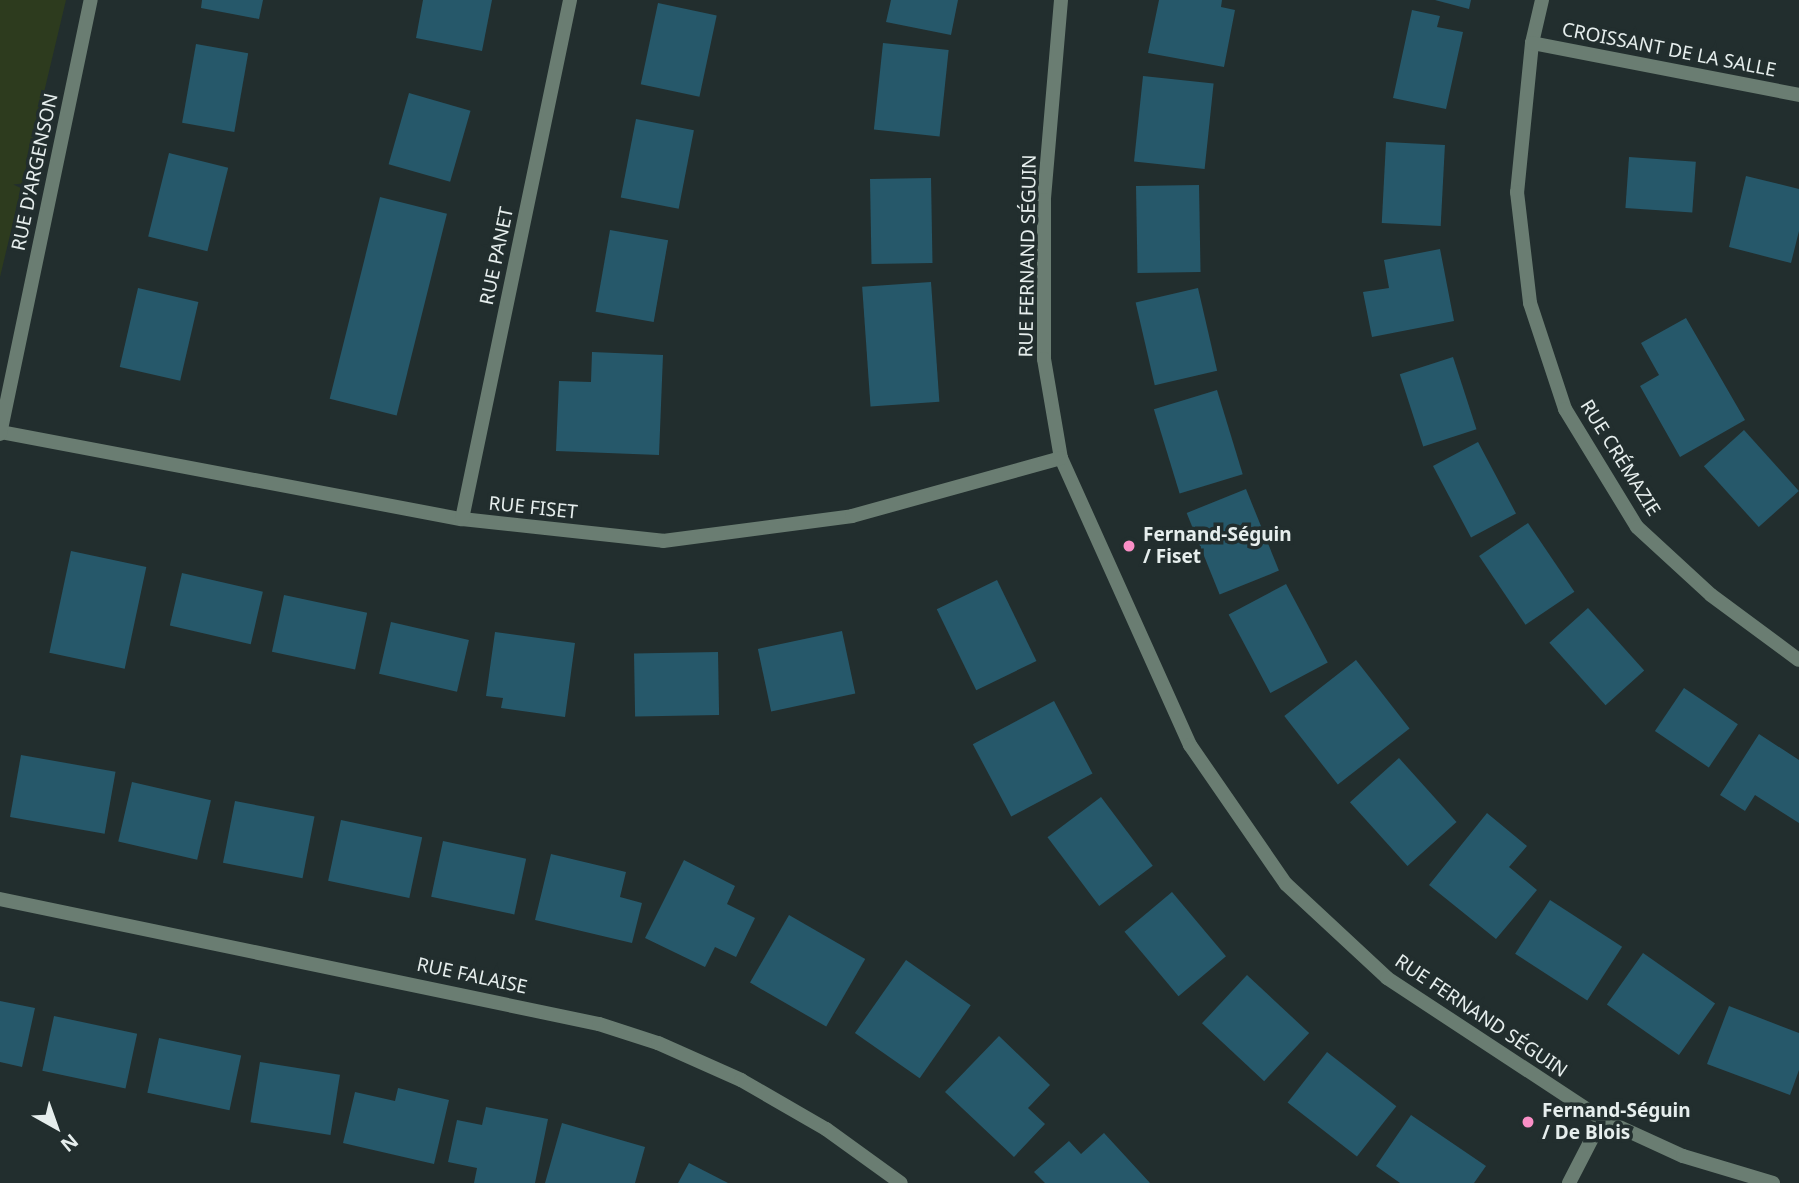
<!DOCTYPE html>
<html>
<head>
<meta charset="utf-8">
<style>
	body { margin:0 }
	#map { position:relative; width:1799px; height:1183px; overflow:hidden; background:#222e2e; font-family:"Noto Sans",sans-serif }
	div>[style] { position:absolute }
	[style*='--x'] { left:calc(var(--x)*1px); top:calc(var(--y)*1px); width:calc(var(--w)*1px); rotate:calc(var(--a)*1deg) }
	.green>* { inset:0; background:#2d3b1e }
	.building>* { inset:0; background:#26586a; transform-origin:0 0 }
	.minor>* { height:14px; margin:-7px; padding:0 7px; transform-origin:7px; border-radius:7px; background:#6a7d72 }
	.dots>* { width:19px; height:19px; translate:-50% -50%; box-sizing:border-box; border:4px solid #222e2e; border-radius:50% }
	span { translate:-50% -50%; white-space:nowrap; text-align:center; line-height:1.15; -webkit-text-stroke:7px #222e2e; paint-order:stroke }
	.street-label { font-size:19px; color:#e6eeed }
	.poi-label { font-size:19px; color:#e6eeed; font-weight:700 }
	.left { translate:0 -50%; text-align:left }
	.north { position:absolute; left:21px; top:1092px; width:70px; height:70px; -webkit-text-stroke:5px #222e2e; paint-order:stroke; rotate:140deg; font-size:19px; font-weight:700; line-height:28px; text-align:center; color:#e6eeed }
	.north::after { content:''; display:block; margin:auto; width:24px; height:32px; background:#e6eeed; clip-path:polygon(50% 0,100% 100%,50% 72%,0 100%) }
</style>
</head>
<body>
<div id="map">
	<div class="green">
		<i style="clip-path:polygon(0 0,66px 0,0 277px)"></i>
	</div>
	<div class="building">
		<i style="clip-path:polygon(202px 0,263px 0,259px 19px,201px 8px)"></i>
		<i style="clip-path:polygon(423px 0,492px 0,482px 51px,416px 38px)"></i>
		<i style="clip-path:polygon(891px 0,958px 0,951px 35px,886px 22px)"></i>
		<i style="clip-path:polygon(1159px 0,1222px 0,1221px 7px,1235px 10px,1224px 67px,1148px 53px)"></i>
		<i style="clip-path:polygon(1435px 0,1471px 0,1469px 9px)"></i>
		<i style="left:658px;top:3px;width:60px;height:83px;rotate:12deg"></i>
		<i style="clip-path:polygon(1412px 10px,1440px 16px,1437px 27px,1463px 32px,1446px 109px,1393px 98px)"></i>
		<i style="left:883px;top:43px;width:66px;height:87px;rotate:6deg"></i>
		<i style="left:196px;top:44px;width:53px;height:80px;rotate:10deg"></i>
		<i style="left:1143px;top:76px;width:71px;height:86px;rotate:6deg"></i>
		<i style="left:409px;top:93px;width:64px;height:74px;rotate:16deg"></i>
		<i style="left:636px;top:119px;width:59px;height:80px;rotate:11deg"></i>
		<i style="left:1386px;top:142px;width:59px;height:81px;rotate:3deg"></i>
		<i style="left:169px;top:153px;width:61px;height:86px;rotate:14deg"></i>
		<i style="left:1629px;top:157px;width:67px;height:51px;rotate:4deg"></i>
		<i style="clip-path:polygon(1746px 176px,1799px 189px,1799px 231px,1791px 263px,1729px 247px)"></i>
		<i style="left:931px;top:178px;width:85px;height:61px;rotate:89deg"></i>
		<i style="left:1199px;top:185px;width:87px;height:63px;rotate:89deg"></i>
		<i style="left:380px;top:197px;width:69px;height:208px;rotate:14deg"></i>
		<i style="left:610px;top:230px;width:59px;height:83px;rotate:10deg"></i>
		<i style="clip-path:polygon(1440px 249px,1454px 321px,1372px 337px,1363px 292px,1389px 288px,1384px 260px)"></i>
		<i style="left:931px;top:282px;width:120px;height:69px;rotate:86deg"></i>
		<i style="left:138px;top:288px;width:62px;height:81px;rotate:13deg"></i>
		<i style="left:1198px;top:288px;width:85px;height:64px;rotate:77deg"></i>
		<i style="clip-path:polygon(1686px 318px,1745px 420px,1680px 457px,1640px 386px,1659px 375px,1641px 343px)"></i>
		<i style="clip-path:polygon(592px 352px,663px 355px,659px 455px,556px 451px,559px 381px,591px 382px)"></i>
		<i style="left:1453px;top:357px;width:76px;height:56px;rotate:72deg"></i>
		<i style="left:1217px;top:390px;width:88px;height:66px;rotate:73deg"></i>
		<i style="left:1744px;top:430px;width:82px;height:54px;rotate:48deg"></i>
		<i style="left:1478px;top:442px;width:81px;height:51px;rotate:62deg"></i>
		<i style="left:1246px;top:489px;width:88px;height:64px;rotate:68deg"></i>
		<i style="left:1528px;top:523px;width:83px;height:59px;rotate:56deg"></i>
		<i style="left:71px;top:551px;width:77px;height:104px;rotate:12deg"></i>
		<i style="left:182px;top:573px;width:83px;height:54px;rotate:13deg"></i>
		<i style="left:997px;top:580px;width:90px;height:67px;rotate:64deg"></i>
		<i style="left:1286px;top:584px;width:89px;height:65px;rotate:62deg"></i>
		<i style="left:284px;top:595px;width:85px;height:58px;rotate:12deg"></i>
		<i style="left:1588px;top:608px;width:84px;height:52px;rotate:48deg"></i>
		<i style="left:391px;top:622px;width:80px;height:53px;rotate:13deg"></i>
		<i style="left:842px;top:631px;width:64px;height:86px;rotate:78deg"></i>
		<i style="clip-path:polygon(495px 632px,575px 643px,565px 717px,501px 708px,503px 698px,486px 696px)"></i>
		<i style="left:718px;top:652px;width:63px;height:84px;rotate:89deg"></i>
		<i style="left:1356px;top:660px;width:87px;height:91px;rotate:52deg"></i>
		<i style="left:1684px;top:688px;width:65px;height:52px;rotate:34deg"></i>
		<i style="left:1054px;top:701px;width:82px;height:92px;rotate:62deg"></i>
		<i style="clip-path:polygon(1759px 734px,1799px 760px,1799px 823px,1755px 795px,1745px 811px,1720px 795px)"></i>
		<i style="left:21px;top:755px;width:96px;height:63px;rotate:10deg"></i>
		<i style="left:1399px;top:758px;width:86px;height:66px;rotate:48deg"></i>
		<i style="left:132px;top:782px;width:81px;height:61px;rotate:13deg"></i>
		<i style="left:1101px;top:797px;width:86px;height:67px;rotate:53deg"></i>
		<i style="left:235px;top:801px;width:81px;height:63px;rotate:11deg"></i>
		<i style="clip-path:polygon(1487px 813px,1527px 846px,1509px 867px,1537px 890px,1496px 939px,1429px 885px)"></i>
		<i style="left:341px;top:820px;width:83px;height:62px;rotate:12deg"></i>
		<i style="left:443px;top:841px;width:85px;height:57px;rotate:12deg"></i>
		<i style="clip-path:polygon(551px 854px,626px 872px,620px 897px,642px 903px,632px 943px,535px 920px)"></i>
		<i style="clip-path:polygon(684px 860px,735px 886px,727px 904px,755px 918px,736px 957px,715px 947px,705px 967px,645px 938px)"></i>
		<i style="left:1172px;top:892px;width:84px;height:62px;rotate:50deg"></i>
		<i style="left:1550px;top:900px;width:86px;height:64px;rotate:33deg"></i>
		<i style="left:789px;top:915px;width:88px;height:78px;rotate:30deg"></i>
		<i style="left:1643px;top:953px;width:88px;height:63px;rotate:35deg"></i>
		<i style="left:906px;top:960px;width:79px;height:89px;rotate:35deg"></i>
		<i style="left:1247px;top:975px;width:85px;height:66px;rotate:43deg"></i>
		<i style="clip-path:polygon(0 1001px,35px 1008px,22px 1067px,0 1062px)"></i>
		<i style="clip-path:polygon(1729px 1006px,1799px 1033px,1799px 1070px,1790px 1095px,1707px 1064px)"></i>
		<i style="left:54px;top:1016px;width:85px;height:56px;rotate:12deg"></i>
		<i style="clip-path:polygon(999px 1036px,1050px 1085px,1028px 1108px,1045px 1124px,1014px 1157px,945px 1092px)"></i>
		<i style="left:159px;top:1038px;width:84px;height:56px;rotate:12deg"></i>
		<i style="left:1327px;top:1052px;width:88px;height:64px;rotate:38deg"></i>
		<i style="left:260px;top:1062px;width:81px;height:61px;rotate:9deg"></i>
		<i style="clip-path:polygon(398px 1088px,449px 1100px,434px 1164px,343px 1143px,355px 1092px,395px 1101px)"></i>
		<i style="clip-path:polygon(486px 1107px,548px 1119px,535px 1183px,474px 1183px,477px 1168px,448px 1162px,457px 1120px,482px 1125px)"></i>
		<i style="clip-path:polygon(1411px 1115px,1486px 1166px,1474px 1183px,1400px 1183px,1376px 1166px)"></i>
		<i style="clip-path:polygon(562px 1123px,645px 1147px,635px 1183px,545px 1183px)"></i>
		<i style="clip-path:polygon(1104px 1133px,1150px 1183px,1045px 1183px,1034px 1172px,1069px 1141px,1081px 1154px)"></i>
		<i style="clip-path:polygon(689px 1163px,728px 1183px,678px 1183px)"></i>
	</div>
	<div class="minor">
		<i style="--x:1061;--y:0;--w:201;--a:94.9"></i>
		<i style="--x:1044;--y:200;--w:159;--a:90"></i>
		<i style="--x:1044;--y:359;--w:100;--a:80.3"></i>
		<i style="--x:1061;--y:458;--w:315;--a:65.8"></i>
		<i style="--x:1190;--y:745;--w:169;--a:55.4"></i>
		<i style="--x:1286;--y:884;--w:138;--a:42.9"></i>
		<i style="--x:1387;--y:978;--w:257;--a:33.3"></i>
		<i style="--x:1602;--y:1119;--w:89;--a:24.6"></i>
		<i style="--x:1683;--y:1156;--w:94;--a:16.7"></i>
		<i style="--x:1542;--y:0;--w:44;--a:103.1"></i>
		<i style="--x:1532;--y:43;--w:150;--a:95.7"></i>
		<i style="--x:1517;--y:192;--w:112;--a:83.3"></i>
		<i style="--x:1530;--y:303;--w:112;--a:71.7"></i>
		<i style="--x:1565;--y:409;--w:138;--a:58.6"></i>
		<i style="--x:1637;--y:527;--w:100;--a:42.6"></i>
		<i style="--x:1711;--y:595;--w:109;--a:36.5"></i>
		<i style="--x:1532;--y:43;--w:272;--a:11"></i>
		<i style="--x:0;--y:432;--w:470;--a:10.7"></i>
		<i style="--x:462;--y:519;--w:202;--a:6.2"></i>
		<i style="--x:663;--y:541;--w:191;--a:-7.5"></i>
		<i style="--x:852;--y:516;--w:217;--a:-15.5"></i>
		<i style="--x:0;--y:434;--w:443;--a:-78.2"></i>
		<i style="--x:462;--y:519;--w:530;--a:-78.24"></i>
		<i style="--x:0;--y:899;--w:612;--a:11.79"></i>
		<i style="--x:599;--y:1024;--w:62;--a:17.9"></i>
		<i style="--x:658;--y:1043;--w:91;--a:24"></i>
		<i style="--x:741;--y:1080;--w:98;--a:30"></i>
		<i style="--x:826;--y:1129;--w:92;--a:35.8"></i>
		<i style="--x:1569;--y:1183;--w:72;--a:-62.7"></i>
	</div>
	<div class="dots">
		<i style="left:1129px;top:546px;background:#fa8fc6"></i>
		<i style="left:1528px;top:1122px;background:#fa8fc6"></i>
	</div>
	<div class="street-label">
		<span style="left:1669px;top:50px;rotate:11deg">CROISSANT DE LA SALLE</span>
		<span style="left:35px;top:172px;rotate:-78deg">RUE D'ARGENSON</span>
		<span style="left:497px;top:256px;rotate:-78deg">RUE PANET</span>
		<span style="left:1028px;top:256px;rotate:-89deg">RUE FERNAND SÉGUIN</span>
		<span style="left:1620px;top:458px;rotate:58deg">RUE CRÉMAZIE</span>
		<span style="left:533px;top:508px;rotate:6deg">RUE FISET</span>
		<span style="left:472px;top:976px;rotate:12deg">RUE FALAISE</span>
		<span style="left:1481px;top:1016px;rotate:34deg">RUE FERNAND SÉGUIN</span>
	</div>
	<div class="poi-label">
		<span class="left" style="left:1143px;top:546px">Fernand-Séguin<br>/ Fiset</span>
		<span class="left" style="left:1542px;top:1122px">Fernand-Séguin<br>/ De Blois</span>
	</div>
	<div class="north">N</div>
</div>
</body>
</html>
